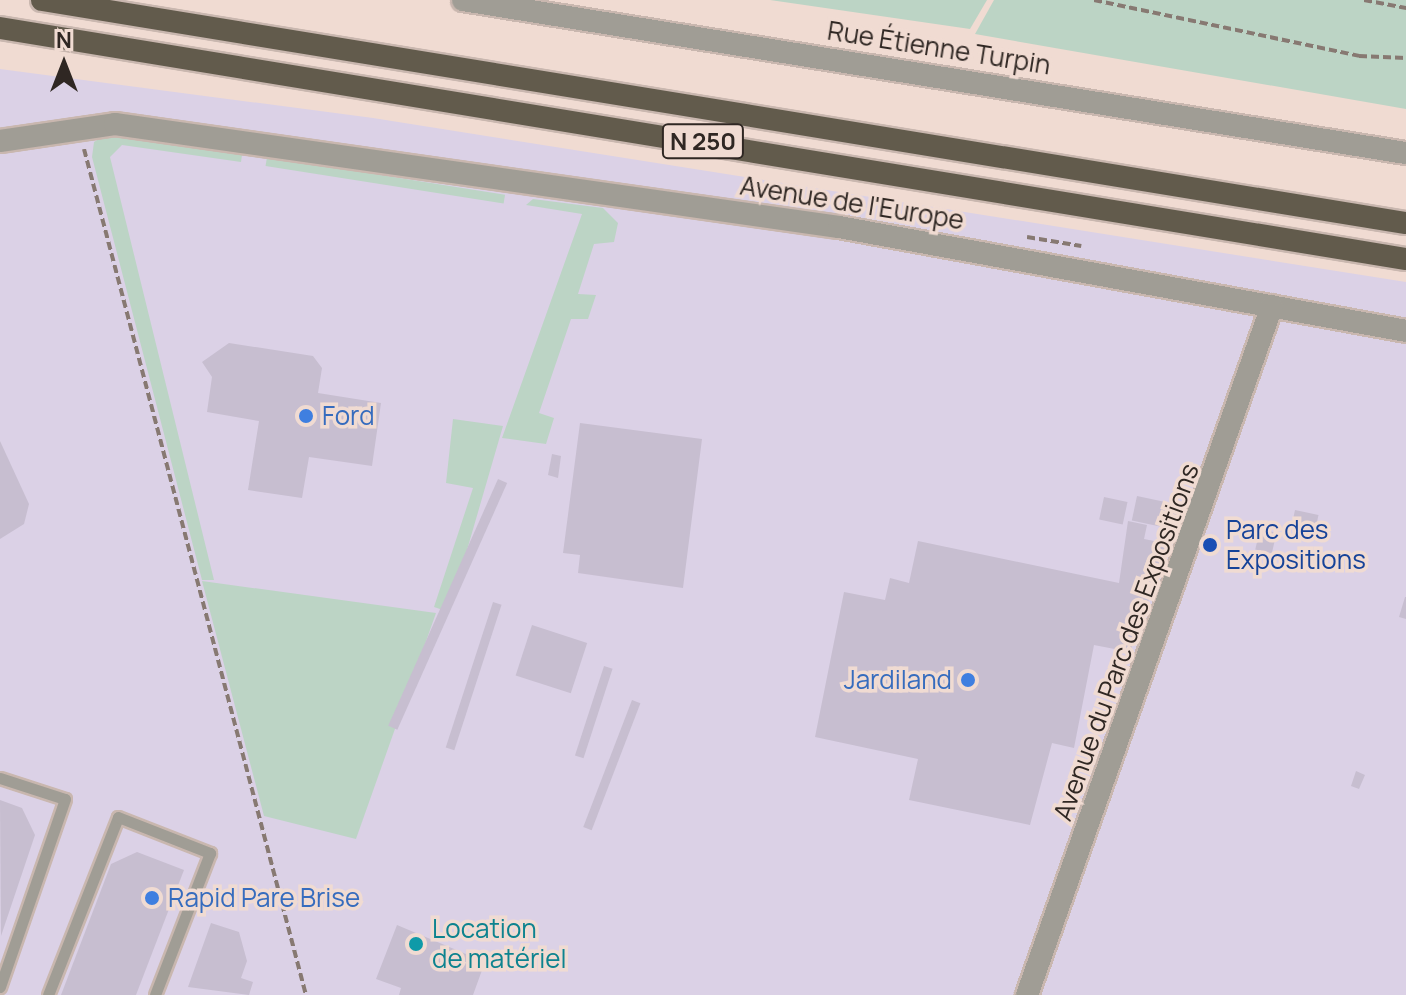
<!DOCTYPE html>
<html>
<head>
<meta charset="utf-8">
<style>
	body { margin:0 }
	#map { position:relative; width:1406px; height:995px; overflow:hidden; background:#f0dbd2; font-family:Manrope,sans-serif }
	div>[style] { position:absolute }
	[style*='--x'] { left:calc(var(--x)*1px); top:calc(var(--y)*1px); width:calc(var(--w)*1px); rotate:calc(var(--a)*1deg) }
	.industrial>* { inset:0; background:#dbd1e6 }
	.green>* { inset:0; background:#bcd4c5; transform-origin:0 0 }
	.building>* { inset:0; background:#c7bed0; transform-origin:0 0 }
	.path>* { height:4px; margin-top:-2px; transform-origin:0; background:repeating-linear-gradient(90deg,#877972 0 8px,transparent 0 12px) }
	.roads { filter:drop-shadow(2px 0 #c9b7af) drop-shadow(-2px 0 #c9b7af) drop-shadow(0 2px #c9b7af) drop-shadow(0 -2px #c9b7af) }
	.service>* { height:11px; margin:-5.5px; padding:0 5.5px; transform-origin:5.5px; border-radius:5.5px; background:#a09d95 }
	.minor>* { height:22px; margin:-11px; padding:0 11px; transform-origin:11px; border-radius:11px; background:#a09d95 }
	.trunk>* { height:22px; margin:-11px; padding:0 11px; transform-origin:11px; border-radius:11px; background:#625b4c }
	.dots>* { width:22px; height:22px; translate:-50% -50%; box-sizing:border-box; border:4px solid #f0dbd2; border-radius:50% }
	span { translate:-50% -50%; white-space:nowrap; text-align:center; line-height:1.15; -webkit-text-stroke:7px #f0dbd2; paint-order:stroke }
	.shield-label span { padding:2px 6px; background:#f0dbd2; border:2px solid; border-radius:6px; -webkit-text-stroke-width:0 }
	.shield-label { font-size:24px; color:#2f2723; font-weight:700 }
	.street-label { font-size:26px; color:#2f2723 }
	.shop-label { font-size:26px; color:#366cbe }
	.left { translate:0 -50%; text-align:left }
	.right { translate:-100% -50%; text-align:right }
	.transit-label { font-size:26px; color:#164399 }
	.culture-label { font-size:26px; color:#0d838f }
	.north { position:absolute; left:24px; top:24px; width:80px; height:80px; -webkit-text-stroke:6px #f0dbd2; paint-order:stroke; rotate:0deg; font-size:22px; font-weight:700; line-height:32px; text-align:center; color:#2f2723 }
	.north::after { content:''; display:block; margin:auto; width:28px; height:36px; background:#2f2723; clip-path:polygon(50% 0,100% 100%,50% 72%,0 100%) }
</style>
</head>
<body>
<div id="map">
	<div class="industrial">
		<i style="clip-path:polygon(0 69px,373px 118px,1406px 282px,1406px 995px,0 995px)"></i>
	</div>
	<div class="green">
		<i style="clip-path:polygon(770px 0,987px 0,970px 29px)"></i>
		<i style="clip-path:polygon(994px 0,1406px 0,1406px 109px,975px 34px)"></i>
		<i style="clip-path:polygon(105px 135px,242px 155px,241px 162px,122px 145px,110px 157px,214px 580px,202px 580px,92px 157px,94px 142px)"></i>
		<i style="left:267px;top:157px;width:241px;height:9px;rotate:9deg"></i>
		<i style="clip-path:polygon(533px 199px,603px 208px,618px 223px,614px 242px,594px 244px,578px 294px,596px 295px,588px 319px,571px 319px,539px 413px,554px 418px,546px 444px,502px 438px,582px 214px,526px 205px)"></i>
		<i style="clip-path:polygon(453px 419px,503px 426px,449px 612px,434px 607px,473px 488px,446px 483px)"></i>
		<i style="clip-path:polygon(202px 581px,436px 613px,356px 839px,264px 816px)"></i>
	</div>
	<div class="building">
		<i style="clip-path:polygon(229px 343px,313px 356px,322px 368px,318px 393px,381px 403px,372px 466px,309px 457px,302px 498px,248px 490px,259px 421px,207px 412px,212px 377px,202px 362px)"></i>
		<i style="clip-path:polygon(580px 423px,702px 439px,683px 588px,578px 573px,580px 555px,563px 553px)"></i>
		<i style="clip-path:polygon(0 441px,29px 504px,24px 524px,0 539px)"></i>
		<i style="clip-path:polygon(552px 454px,561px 456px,558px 478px,548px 475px)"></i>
		<i style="left:498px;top:479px;width:10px;height:270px;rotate:24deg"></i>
		<i style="left:1137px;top:496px;width:47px;height:25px;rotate:12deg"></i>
		<i style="left:1104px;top:497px;width:24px;height:23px;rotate:12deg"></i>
		<i style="left:1295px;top:510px;width:24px;height:15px;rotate:12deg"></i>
		<i style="clip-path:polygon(1128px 521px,1147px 525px,1144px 539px,1169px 544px,1130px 652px,1094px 645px,1074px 748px,1052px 743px,1030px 825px,909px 800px,918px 759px,815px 737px,844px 592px,885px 600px,890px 578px,909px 583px,918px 541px,1119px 583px)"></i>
		<i style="left:1260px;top:529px;width:17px;height:21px;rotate:13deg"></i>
		<i style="clip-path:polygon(1405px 597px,1406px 597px,1406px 619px,1399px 617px)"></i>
		<i style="left:493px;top:602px;width:9px;height:153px;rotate:18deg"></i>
		<i style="left:532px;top:625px;width:58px;height:53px;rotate:18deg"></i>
		<i style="left:604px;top:666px;width:9px;height:94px;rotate:18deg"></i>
		<i style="left:632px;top:700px;width:9px;height:136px;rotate:21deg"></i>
		<i style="clip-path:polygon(1356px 771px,1365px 775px,1359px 789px,1351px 786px)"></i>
		<i style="clip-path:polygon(0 800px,22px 808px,35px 835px,1px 936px)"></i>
		<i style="clip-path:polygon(137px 852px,184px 870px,136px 995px,61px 995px,111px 864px)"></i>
		<i style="clip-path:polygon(211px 923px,239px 932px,247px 961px,241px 978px,253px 982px,249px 995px,188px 987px)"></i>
		<i style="clip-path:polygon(397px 925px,485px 962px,473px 995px,399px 995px,401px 988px,376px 979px)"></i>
	</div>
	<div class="path">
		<i style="--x:1094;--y:0;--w:271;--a:11.9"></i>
		<i style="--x:1359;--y:56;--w:47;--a:2.4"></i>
		<i style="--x:1364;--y:0;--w:43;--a:10.8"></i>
		<i style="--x:84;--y:149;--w:875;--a:75.3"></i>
		<i style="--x:1027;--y:237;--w:55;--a:9.5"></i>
	</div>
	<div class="roads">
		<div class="service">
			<i style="--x:0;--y:778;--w:68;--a:17.9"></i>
			<i style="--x:65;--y:799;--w:199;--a:109.1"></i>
			<i style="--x:48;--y:995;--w:191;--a:-68.5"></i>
			<i style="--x:118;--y:817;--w:99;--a:21.4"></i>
			<i style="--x:210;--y:853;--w:152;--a:111.2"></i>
		</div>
		<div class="minor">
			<i style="--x:463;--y:0;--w:955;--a:9.22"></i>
			<i style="--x:0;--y:141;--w:116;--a:-8.4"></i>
			<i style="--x:115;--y:124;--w:731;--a:8.1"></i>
			<i style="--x:839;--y:227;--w:576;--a:10.39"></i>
			<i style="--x:1027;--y:995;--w:731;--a:-70.43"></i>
		</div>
		<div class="trunk">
			<i style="--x:42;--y:0;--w:1382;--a:9.29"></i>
			<i style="--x:0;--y:28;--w:1425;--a:9.33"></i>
		</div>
	</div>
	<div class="dots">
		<i style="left:306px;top:416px;background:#3f7fe0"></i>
		<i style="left:1210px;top:545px;background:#1a4fb4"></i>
		<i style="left:968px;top:680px;background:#3f7fe0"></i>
		<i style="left:152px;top:898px;background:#3f7fe0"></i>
		<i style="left:416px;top:944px;background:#0f9aa8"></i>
	</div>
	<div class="shield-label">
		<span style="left:703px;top:141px">N 250</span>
	</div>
	<div class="street-label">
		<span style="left:939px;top:48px;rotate:9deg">Rue Étienne Turpin</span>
		<span style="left:852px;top:203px;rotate:9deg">Avenue de l'Europe</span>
		<span style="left:1126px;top:642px;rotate:-70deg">Avenue du Parc des Expositions</span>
	</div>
	<div class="shop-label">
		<span class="left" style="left:322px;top:416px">Ford</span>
		<span class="right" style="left:952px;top:680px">Jardiland</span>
		<span class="left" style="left:168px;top:898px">Rapid Pare Brise</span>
	</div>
	<div class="transit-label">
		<span class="left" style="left:1226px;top:545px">Parc des<br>Expositions</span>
	</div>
	<div class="culture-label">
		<span class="left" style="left:432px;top:944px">Location<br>de matériel</span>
	</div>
	<div class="north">N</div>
</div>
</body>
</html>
